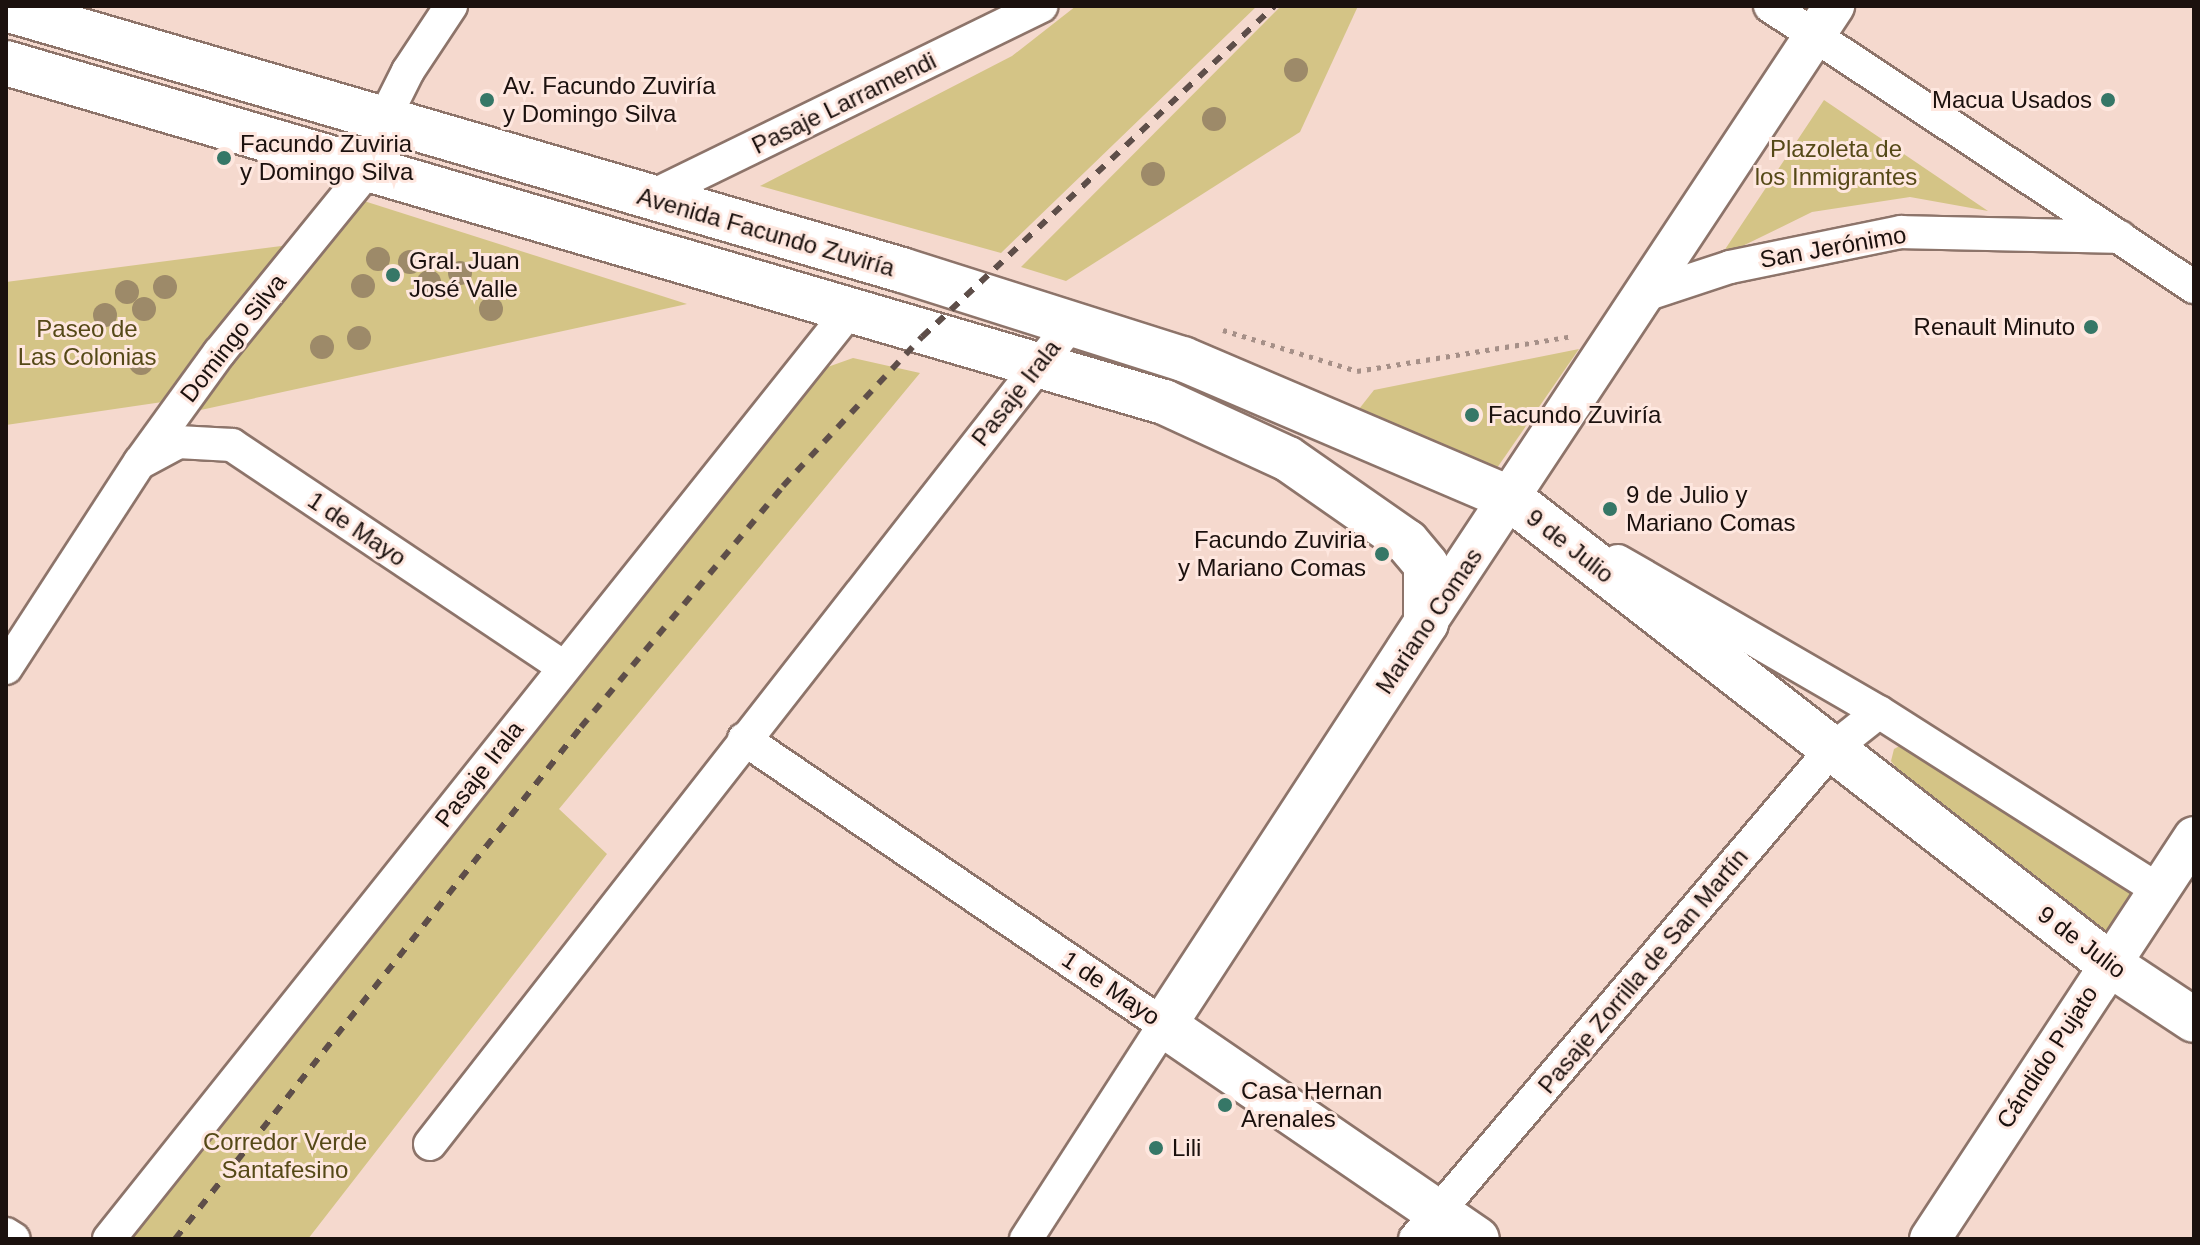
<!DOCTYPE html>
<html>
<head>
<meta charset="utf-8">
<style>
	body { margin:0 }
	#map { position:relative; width:2200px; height:1245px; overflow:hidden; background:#f5d9ce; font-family:Helvetica,sans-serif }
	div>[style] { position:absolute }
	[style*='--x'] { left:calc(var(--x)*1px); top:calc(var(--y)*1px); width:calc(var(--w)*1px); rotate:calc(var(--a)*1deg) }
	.green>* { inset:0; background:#d4c486 }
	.path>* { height:5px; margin-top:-2.5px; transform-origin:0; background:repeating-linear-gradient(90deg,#a69088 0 4px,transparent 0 10px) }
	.roads { filter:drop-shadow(2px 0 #8d746a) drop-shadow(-2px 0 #8d746a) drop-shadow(0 2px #8d746a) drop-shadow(0 -2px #8d746a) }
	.minor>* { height:32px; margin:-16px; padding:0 16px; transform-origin:16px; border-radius:16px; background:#fff }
	.tertiary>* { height:40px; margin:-20px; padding:0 20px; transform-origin:20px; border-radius:20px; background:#fff }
	.secondary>* { height:44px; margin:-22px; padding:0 22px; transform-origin:22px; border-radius:22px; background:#fff }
	.rail>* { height:6px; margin-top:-3px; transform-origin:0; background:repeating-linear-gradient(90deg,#5e4e49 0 10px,transparent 0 20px) }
	.trees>* { width:24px; height:24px; margin:-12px; border-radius:50%; background:#9d8a69 }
	.dots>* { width:22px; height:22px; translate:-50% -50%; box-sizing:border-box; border:4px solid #fee7df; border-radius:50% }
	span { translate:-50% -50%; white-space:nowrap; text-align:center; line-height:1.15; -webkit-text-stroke:6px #fee7df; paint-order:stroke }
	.poi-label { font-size:24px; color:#1b110e }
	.left { translate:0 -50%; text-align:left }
	.right { translate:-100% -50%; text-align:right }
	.street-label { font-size:24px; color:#1b110e }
	.park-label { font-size:24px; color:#554917 }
	.frame { position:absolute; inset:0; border:8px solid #1b110e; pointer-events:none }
</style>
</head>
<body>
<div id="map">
	<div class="green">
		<i style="clip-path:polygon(1076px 6px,1257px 6px,1001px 253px,760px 186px,1012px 56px)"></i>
		<i style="clip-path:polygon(1281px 6px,1358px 6px,1300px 132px,1066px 281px,1021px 267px)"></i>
		<i style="clip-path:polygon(1824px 100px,1988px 211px,1910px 197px,1812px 212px,1720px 257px)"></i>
		<i style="clip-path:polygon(364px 201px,687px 304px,196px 411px)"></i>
		<i style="clip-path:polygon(297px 244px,176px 400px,6px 425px,6px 282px)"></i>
		<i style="clip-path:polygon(1579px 349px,1497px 468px,1359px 409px,1374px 390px)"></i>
		<i style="clip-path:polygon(853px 358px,920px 373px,559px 809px,607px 854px,308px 1239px,130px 1239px,822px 369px)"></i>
		<i style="clip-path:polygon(1903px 744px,2141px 892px,2112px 938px,1900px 773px,1891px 761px,1894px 749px)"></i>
	</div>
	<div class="path">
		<i style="--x:1223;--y:330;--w:140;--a:17"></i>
		<i style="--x:1357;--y:371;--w:218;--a:-9.2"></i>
	</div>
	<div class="roads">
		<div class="minor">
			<i style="--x:1770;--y:6;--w:509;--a:33.53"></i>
			<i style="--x:646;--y:199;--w:440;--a:-26"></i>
			<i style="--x:1648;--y:294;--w:86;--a:-18.2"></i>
			<i style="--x:1730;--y:267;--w:175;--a:-11.6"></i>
			<i style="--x:1901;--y:232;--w:219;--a:1.3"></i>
			<i style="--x:143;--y:461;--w:40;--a:-28"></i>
			<i style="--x:178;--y:442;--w:54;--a:3.2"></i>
			<i style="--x:232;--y:445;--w:399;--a:33.8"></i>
			<i style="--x:1618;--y:561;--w:302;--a:30.1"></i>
			<i style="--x:1879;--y:712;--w:331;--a:32.5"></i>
			<i style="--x:6;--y:668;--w:246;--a:-57"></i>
			<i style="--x:140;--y:462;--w:135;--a:-54.1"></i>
			<i style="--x:219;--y:353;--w:235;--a:-50.9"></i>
			<i style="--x:367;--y:171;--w:52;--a:-72.3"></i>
			<i style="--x:383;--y:121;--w:56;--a:-63.4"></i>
			<i style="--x:408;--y:71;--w:78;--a:-56.5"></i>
			<i style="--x:744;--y:739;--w:508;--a:34.25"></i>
			<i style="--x:1164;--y:1025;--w:255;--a:122.8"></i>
			<i style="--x:430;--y:1144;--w:1041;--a:-51.98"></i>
			<i style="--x:6;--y:1234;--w:9;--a:32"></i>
			<i style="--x:109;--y:1239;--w:1188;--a:-51.42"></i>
			<i style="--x:1415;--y:1239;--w:642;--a:-49.61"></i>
			<i style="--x:1831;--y:750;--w:61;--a:-38.4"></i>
		</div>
		<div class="tertiary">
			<i style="--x:1426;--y:623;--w:740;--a:-56.52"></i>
			<i style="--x:1930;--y:1239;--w:481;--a:-56.7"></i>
		</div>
		<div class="secondary">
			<i style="--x:6;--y:9;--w:933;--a:16.24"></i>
			<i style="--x:902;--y:270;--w:295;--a:17.6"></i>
			<i style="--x:1183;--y:359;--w:357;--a:23.1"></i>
			<i style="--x:1511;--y:499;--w:756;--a:37.86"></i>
			<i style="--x:2108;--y:963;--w:103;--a:33.5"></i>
			<i style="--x:6;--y:63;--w:1207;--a:16.32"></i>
			<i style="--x:1164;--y:402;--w:136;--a:24.7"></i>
			<i style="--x:1288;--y:459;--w:145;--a:34.9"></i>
			<i style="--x:1407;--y:542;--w:30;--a:50"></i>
			<i style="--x:1426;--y:565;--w:58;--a:90"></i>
			<i style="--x:1426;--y:623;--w:480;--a:123.1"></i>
			<i style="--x:1164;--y:1025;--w:379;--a:34.4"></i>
		</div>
	</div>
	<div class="rail">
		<i style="--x:175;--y:1239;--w:653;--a:-51.59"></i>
		<i style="--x:581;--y:727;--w:314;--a:-50"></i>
		<i style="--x:783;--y:486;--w:204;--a:-47"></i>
		<i style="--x:922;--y:337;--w:483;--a:-43.2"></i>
	</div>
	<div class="trees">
		<i style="left:1296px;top:70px"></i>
		<i style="left:1214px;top:119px"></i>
		<i style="left:1153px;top:174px"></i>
		<i style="left:378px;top:259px"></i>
		<i style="left:410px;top:262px"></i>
		<i style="left:460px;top:273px"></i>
		<i style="left:429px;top:282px"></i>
		<i style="left:363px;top:286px"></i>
		<i style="left:165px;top:287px"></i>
		<i style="left:127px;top:292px"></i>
		<i style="left:144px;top:309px"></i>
		<i style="left:491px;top:309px"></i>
		<i style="left:105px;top:315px"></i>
		<i style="left:359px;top:338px"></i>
		<i style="left:322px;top:347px"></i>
		<i style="left:141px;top:363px"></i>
	</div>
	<div class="dots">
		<i style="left:487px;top:100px;background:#367767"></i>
		<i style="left:2108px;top:100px;background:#367767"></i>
		<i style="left:224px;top:158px;background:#367767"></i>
		<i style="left:393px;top:275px;background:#367767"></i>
		<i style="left:2091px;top:327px;background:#367767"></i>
		<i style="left:1472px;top:415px;background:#367767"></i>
		<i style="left:1610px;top:509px;background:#367767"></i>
		<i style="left:1382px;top:554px;background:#367767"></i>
		<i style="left:1225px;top:1105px;background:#367767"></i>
		<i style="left:1156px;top:1148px;background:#367767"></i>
	</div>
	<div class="poi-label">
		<span class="left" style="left:503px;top:100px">Av. Facundo Zuviría<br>y Domingo Silva</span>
		<span class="right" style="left:2092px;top:100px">Macua Usados</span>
		<span class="left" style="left:240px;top:158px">Facundo Zuviria<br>y Domingo Silva</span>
		<span class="left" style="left:409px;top:275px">Gral. Juan<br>José Valle</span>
		<span class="right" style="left:2075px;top:327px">Renault Minuto</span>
		<span class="left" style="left:1488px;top:415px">Facundo Zuviría</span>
		<span class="left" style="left:1626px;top:509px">9 de Julio y<br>Mariano Comas</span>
		<span class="right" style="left:1366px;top:554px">Facundo Zuviria<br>y Mariano Comas</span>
		<span class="left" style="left:1241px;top:1105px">Casa Hernan<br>Arenales</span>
		<span class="left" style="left:1172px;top:1148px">Lili</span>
	</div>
	<div class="street-label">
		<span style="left:844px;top:103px;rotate:-26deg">Pasaje Larramendi</span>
		<span style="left:766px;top:232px;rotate:16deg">Avenida Facundo Zuviría</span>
		<span style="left:1833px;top:247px;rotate:-10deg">San Jerónimo</span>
		<span style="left:233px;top:338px;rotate:-52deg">Domingo Silva</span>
		<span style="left:1016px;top:393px;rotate:-52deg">Pasaje Irala</span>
		<span style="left:357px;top:529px;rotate:34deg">1 de Mayo</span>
		<span style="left:1570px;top:546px;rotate:38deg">9 de Julio</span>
		<span style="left:1429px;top:621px;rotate:-56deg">Mariano Comas</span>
		<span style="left:479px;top:774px;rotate:-52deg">Pasaje Irala</span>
		<span style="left:2082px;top:942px;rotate:37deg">9 de Julio</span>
		<span style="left:1643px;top:971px;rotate:-50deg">Pasaje Zorrilla de San Martín</span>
		<span style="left:1111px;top:988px;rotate:34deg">1 de Mayo</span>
		<span style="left:2047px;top:1057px;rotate:-57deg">Cándido Pujato</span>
	</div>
	<div class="park-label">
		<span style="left:1836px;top:163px">Plazoleta de<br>los Inmigrantes</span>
		<span style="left:87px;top:343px">Paseo de<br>Las Colonias</span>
		<span style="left:285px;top:1156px">Corredor Verde<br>Santafesino</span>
	</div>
	<div class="frame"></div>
</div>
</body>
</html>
